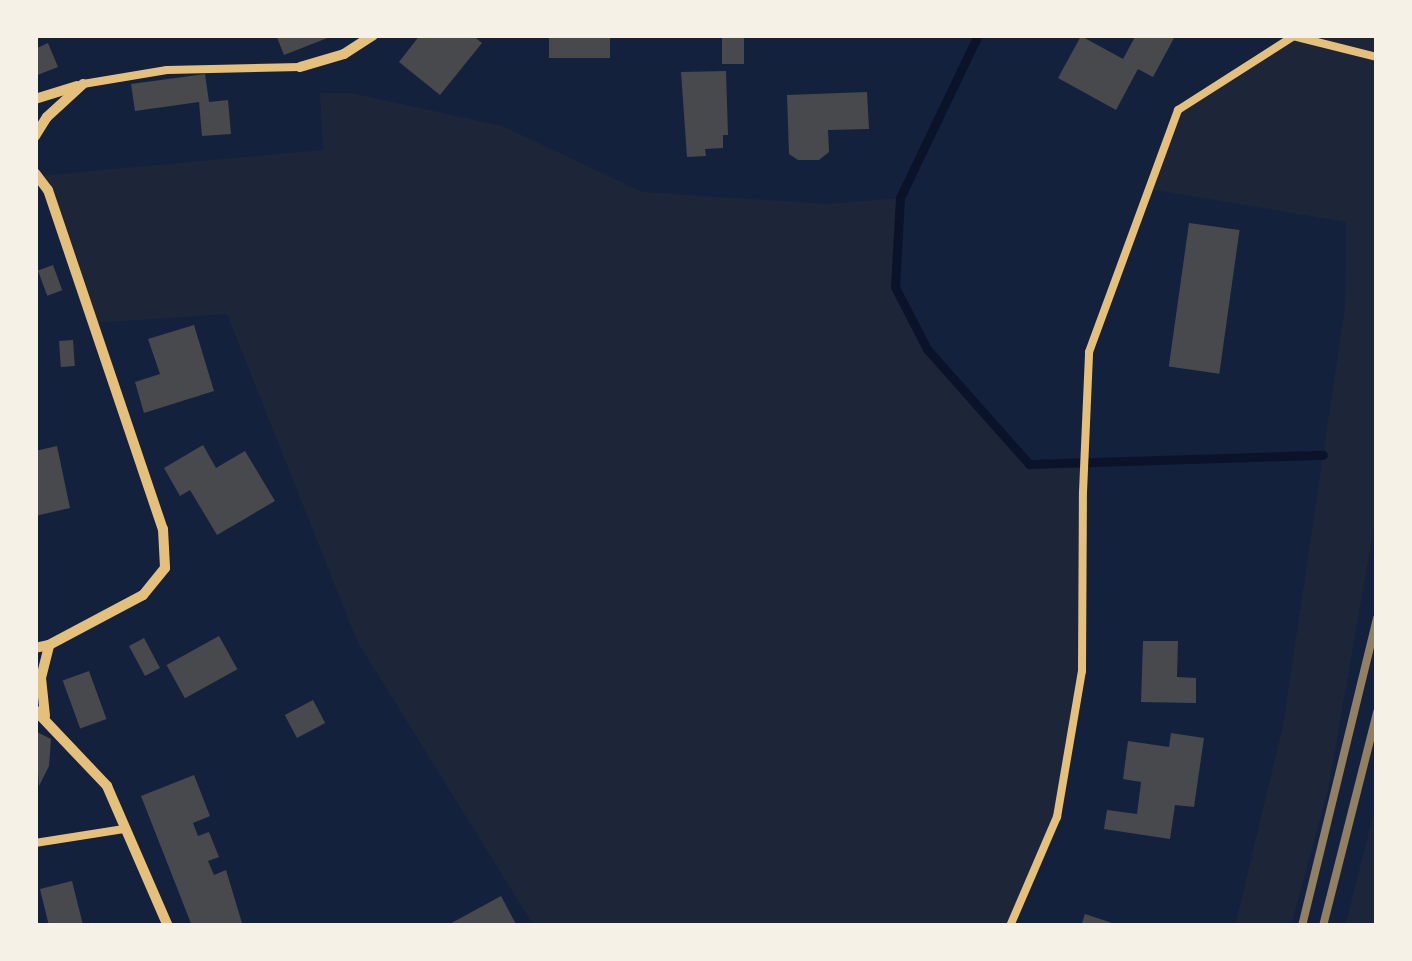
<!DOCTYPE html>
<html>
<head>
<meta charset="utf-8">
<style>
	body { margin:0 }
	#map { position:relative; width:1412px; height:961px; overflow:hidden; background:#14213d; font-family:Figtree,sans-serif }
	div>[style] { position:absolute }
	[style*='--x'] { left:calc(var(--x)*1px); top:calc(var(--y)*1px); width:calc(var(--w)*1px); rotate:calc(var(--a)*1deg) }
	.green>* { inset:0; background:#1d2539 }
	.stream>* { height:9px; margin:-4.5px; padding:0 4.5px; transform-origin:4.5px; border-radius:4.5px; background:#0b132b }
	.building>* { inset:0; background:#48494c; transform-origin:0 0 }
	.service>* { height:8px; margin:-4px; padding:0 4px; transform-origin:4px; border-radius:4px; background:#e5c07b }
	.minor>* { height:10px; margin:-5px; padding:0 5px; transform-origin:5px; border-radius:5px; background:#e5c07b }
	.rail>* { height:8px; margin:-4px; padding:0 4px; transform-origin:4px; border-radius:4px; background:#918062 }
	span { translate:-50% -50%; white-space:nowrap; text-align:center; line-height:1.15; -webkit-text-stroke:10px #f6f1e7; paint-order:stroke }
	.frame { position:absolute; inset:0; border:38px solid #f6f1e7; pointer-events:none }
</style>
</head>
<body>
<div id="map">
	<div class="green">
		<i style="clip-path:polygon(1292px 35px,1377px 35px,1377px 509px,1328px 790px,1291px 926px,1235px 926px,1283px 726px,1345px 307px,1346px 222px,1149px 189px,1178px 110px)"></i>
		<i style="clip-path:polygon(320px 93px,351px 93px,502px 126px,642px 192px,827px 204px,900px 198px,895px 286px,927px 349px,1029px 464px,1084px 462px,1082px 671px,1057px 817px,1010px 926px,534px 926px,357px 641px,227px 314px,92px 323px,38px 176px,323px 150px)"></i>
		<i style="clip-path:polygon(1377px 800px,1377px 926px,1345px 926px)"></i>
	</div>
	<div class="stream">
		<i style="--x:978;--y:35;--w:181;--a:115.6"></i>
		<i style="--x:900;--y:198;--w:89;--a:93.2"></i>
		<i style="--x:895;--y:287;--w:70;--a:62.7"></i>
		<i style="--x:927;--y:349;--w:154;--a:48.4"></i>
		<i style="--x:1029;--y:464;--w:294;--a:-1.8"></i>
	</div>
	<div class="building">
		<i style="clip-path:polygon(276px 35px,335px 35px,284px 55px)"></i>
		<i style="clip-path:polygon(420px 35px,472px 35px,482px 43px,440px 95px,399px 62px)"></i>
		<i style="left:549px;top:35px;width:61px;height:23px"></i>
		<i style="left:722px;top:35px;width:22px;height:29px"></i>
		<i style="clip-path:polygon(1136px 35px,1174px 38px,1153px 77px,1138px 69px,1116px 110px,1058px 78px,1081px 36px,1123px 59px)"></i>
		<i style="clip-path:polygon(48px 43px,58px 67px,35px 76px,35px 49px)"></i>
		<i style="clip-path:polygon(726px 71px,728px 135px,723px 135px,723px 148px,705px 149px,706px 156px,687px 157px,681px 72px)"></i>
		<i style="clip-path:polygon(205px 74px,209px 102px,228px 100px,231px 134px,202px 136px,199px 102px,135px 111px,131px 84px)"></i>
		<i style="clip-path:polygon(867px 92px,869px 129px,828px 130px,829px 152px,819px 160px,798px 160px,789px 154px,787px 95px)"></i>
		<i style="left:1189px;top:223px;width:51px;height:145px;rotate:8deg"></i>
		<i style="left:53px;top:265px;width:27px;height:16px;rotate:70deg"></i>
		<i style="clip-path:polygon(194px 325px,214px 391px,144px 413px,135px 382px,160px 374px,148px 339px)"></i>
		<i style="left:73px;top:340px;width:26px;height:14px;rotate:86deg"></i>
		<i style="clip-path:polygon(203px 445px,216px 468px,245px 451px,275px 501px,217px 535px,190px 490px,180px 496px,164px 468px)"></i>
		<i style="clip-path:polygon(57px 446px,70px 508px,35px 516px,35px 451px)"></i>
		<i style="left:219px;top:636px;width:38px;height:60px;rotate:61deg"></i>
		<i style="left:144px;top:638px;width:34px;height:17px;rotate:62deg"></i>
		<i style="clip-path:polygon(1143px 641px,1178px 641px,1177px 677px,1196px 678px,1196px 703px,1141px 702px)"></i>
		<i style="left:89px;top:671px;width:51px;height:28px;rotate:70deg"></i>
		<i style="left:313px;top:700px;width:26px;height:32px;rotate:62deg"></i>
		<i style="clip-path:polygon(35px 731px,51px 739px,49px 766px,39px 786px)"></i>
		<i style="clip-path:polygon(1171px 733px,1204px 738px,1194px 807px,1175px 805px,1170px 839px,1104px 829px,1107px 810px,1137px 814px,1141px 782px,1123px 779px,1128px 741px,1169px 747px)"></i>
		<i style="clip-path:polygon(194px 775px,210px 816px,193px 823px,198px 836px,209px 832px,219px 857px,208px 861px,214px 875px,226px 870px,242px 923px,233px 926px,192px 926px,141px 796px)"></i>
		<i style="clip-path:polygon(72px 881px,83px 925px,49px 926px,40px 889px)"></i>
		<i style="clip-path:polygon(501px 896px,517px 926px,446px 926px)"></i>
		<i style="clip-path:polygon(1085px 914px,1118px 925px,1118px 926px,1081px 926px)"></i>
	</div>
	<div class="service">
		<i style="--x:1289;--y:35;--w:91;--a:14"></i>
		<i style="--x:83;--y:84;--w:85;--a:-9.5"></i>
		<i style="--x:167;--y:70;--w:133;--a:-1.3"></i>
		<i style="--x:35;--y:843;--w:90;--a:-8.9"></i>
		<i style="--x:1010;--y:926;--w:119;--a:-66.7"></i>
		<i style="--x:1057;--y:817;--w:148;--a:-80.3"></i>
		<i style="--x:1082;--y:671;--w:179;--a:-89.7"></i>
		<i style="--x:1083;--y:492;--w:140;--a:-87.5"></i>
		<i style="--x:1089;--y:352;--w:258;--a:-69.8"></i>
		<i style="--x:1178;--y:110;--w:135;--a:-32.6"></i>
	</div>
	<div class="minor">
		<i style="--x:300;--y:67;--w:46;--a:-16.5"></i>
		<i style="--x:344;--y:54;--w:35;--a:-33"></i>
		<i style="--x:35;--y:99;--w:44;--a:-17.2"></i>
		<i style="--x:35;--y:136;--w:22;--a:-58"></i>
		<i style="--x:47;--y:117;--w:49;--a:-42.5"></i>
		<i style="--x:35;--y:173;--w:21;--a:53"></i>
		<i style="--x:48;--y:190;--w:358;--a:71.3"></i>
		<i style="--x:163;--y:529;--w:39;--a:87"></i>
		<i style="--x:165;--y:568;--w:35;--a:129"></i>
		<i style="--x:143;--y:595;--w:106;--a:152"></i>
		<i style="--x:49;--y:645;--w:14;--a:168"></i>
		<i style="--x:35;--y:710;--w:105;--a:46.5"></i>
		<i style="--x:107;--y:786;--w:153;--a:66.5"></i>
		<i style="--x:45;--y:716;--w:38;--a:-96"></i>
		<i style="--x:41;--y:678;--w:34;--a:-76"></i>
	</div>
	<div class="rail">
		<i style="--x:1302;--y:926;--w:317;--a:-76.3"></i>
		<i style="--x:1323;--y:926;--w:221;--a:-75.8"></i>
	</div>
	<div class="frame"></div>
</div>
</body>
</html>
